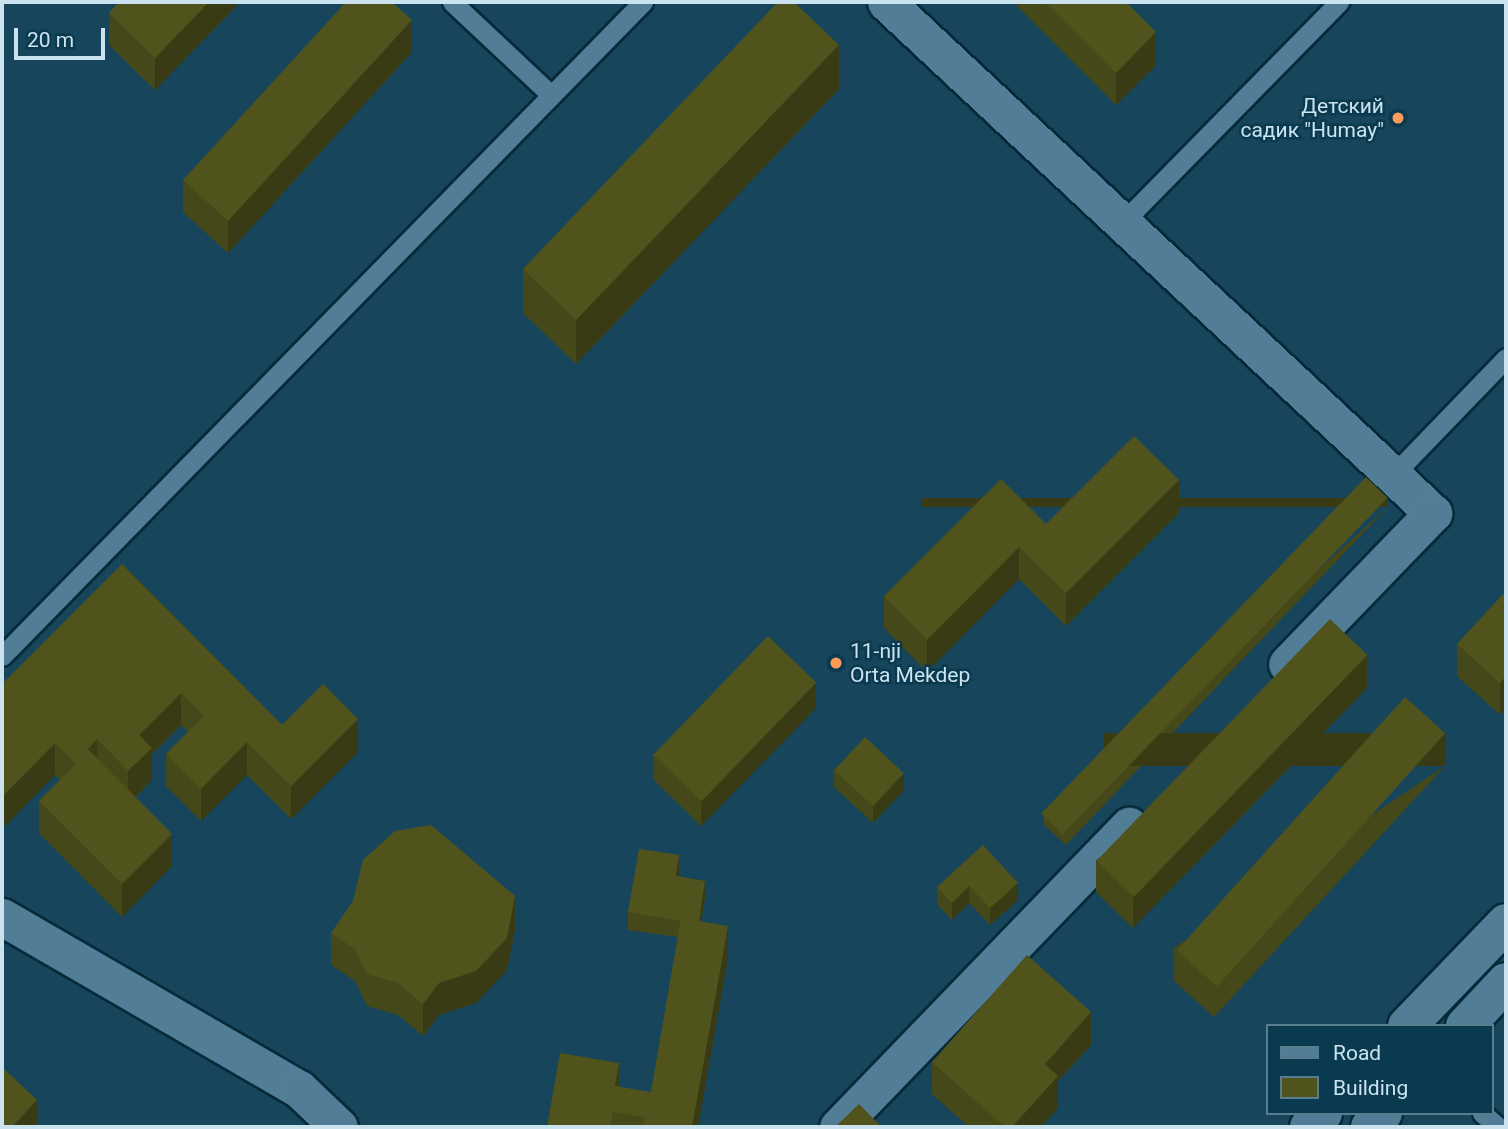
<!DOCTYPE html>
<html>
<head>
<meta charset="utf-8">
<style>
	body { margin:0 }
	#map { position:relative; width:1508px; height:1129px; overflow:hidden; background:#17455b; font-family:Roboto,sans-serif }
	div>[style] { position:absolute }
	[style*='--x'] { left:calc(var(--x)*1px); top:calc(var(--y)*1px); width:calc(var(--w)*1px); rotate:calc(var(--a)*1deg) }
	.roads { filter:drop-shadow(2px 0 #062a3a) drop-shadow(-2px 0 #062a3a) drop-shadow(0 2px #062a3a) drop-shadow(0 -2px #062a3a) }
	.lane>* { height:19px; margin:-9.5px; padding:0 9.5px; transform-origin:9.5px; border-radius:9.5px; background:#517e96 }
	.street>* { height:37px; margin:-18.5px; padding:0 18.5px; transform-origin:18.5px; border-radius:18.5px; background:#517e96 }
	.secondary>* { height:38px; margin:-19px; padding:0 19px; transform-origin:19px; border-radius:19px; background:#517e96 }
	.wall>* { inset:0; background:#454818 }
	.shaded-wall>* { inset:0; background:#383b14; transform-origin:0 0 }
	.building>* { inset:0; background:#50541c; transform-origin:0 0 }
	.dots>* { width:19px; height:19px; translate:-50% -50%; box-sizing:border-box; border:4px solid #093a4f; border-radius:50% }
	span { translate:-50% -50%; white-space:nowrap; text-align:center; line-height:1.15; -webkit-text-stroke:5px #093a4f; paint-order:stroke }
	.poi-label { font-size:21px; color:#cbe2ef }
	.right { translate:-100% -50%; text-align:right }
	.left { translate:0 -50%; text-align:left }
	.frame { position:absolute; inset:0; border:4px solid #cbe2ef; pointer-events:none }
	.legend { position:absolute; left:1266px; top:1024px; width:228px; height:91px; box-sizing:border-box; background:#093a4f; border:2px solid #577d8f; margin:0; padding:9px 12px; list-style:none; font-size:21px; color:#cbe2ef }
	.legend li { display:flex; align-items:center; gap:14px; height:35px }
	.legend b { width:35px; border:2px solid #577d8f }
	.scale { position:absolute; left:14px; top:28px; width:91px; height:32px; box-sizing:border-box; border:4px solid #cbe2ef; border-top:0; padding-left:9px; font-size:21px; line-height:24px; white-space:nowrap; color:#cbe2ef; -webkit-text-stroke:5px #093a4f; paint-order:stroke }
</style>
</head>
<body>
<div id="map">
	<div class="roads">
		<div class="lane">
			<i style="--x:452;--y:2;--w:136;--a:43.2"></i>
			<i style="--x:1122;--y:223;--w:310;--a:-45.5"></i>
			<i style="--x:1392;--y:476;--w:164;--a:-46"></i>
			<i style="--x:2;--y:656;--w:916;--a:-45.58"></i>
			<i style="--x:1482;--y:1113;--w:21;--a:41"></i>
		</div>
		<div class="street">
			<i style="--x:886;--y:2;--w:749;--a:43.05"></i>
			<i style="--x:1433;--y:513;--w:210;--a:134"></i>
			<i style="--x:2;--y:917;--w:343;--a:30.1"></i>
			<i style="--x:299;--y:1089;--w:55;--a:43.5"></i>
			<i style="--x:838;--y:1127;--w:419;--a:-46"></i>
		</div>
		<div class="secondary">
			<i style="--x:1407;--y:1026;--w:143;--a:-46.1"></i>
			<i style="--x:1465;--y:1026;--w:60;--a:-47"></i>
			<i style="--x:1309;--y:1127;--w:20;--a:-45"></i>
			<i style="--x:1370;--y:1127;--w:19;--a:-47"></i>
		</div>
	</div>
	<div class="wall">
		<i style="clip-path:polygon(240px 2px,155px 90px,109px 45px,109px 13px)"></i>
		<i style="clip-path:polygon(1013px 2px,1126px 2px,1156px 65px,1116px 105px)"></i>
		<i style="clip-path:polygon(412px 52px,228px 253px,183px 212px,183px 180px)"></i>
		<i style="clip-path:polygon(839px 89px,576px 364px,523px 313px,523px 269px)"></i>
		<i style="clip-path:polygon(1388px 507px,1066px 845px,1044px 825px,1044px 816px)"></i>
		<i style="clip-path:polygon(1179px 513px,1066px 626px,1019px 579px,927px 672px,884px 628px,884px 596px,1046px 524px)"></i>
		<i style="clip-path:polygon(122px 564px,282px 725px,358px 752px,291px 819px,247px 775px,201px 821px,166px 786px,166px 754px,188px 732px,181px 725px,152px 754px,152px 780px,136px 797px,172px 866px,122px 917px,39px 833px,39px 801px,60px 780px,55px 775px,2px 829px)"></i>
		<i style="clip-path:polygon(1506px 591px,1500px 715px,1457px 676px,1457px 644px)"></i>
		<i style="clip-path:polygon(1367px 688px,1133px 928px,1096px 892px,1096px 860px)"></i>
		<i style="clip-path:polygon(816px 708px,701px 826px,653px 779px,653px 754px)"></i>
		<i style="clip-path:polygon(1445px 766px,1214px 1017px,1174px 981px,1174px 948px)"></i>
		<i style="clip-path:polygon(834px 769px,904px 790px,873px 823px,834px 787px)"></i>
		<i style="clip-path:polygon(983px 845px,1018px 900px,990px 925px,969px 903px,952px 920px,937px 904px,937px 887px)"></i>
		<i style="clip-path:polygon(679px 873px,679px 876px,705px 898px,701px 921px,728px 958px,698px 1127px,547px 1127px,651px 1092px,678px 937px,628px 930px,628px 912px)"></i>
		<i style="clip-path:polygon(515px 929px,507px 970px,476px 1003px,439px 1015px,423px 1036px,398px 1015px,367px 1006px,355px 981px,331px 965px,331px 933px)"></i>
		<i style="clip-path:polygon(1091px 1045px,1058px 1081px,1058px 1108px,1041px 1127px,969px 1127px,932px 1094px,932px 1062px)"></i>
	</div>
	<div class="shaded-wall">
		<i style="clip-path:polygon(209px 2px,240px 2px,155px 90px,155px 58px)"></i>
		<i style="clip-path:polygon(412px 20px,412px 52px,228px 253px,228px 221px)"></i>
		<i style="clip-path:polygon(1156px 32px,1156px 65px,1116px 105px,1116px 73px)"></i>
		<i style="clip-path:polygon(839px 45px,839px 89px,576px 364px,576px 320px)"></i>
		<i style="clip-path:polygon(1179px 480px,1179px 513px,1066px 626px,1066px 593px)"></i>
		<i style="left:1388px;top:498px;width:9px;height:467px;rotate:90deg"></i>
		<i style="clip-path:polygon(1019px 547px,1019px 579px,927px 672px,927px 640px)"></i>
		<i style="clip-path:polygon(1367px 655px,1367px 688px,1133px 928px,1133px 896px)"></i>
		<i style="clip-path:polygon(1506px 676px,1506px 708px,1500px 715px,1500px 683px)"></i>
		<i style="clip-path:polygon(816px 683px,816px 708px,701px 826px,701px 801px)"></i>
		<i style="clip-path:polygon(181px 693px,181px 725px,152px 754px,152px 780px,128px 804px,128px 771px,139px 735px)"></i>
		<i style="clip-path:polygon(358px 719px,358px 752px,291px 819px,291px 786px)"></i>
		<i style="left:1445px;top:733px;width:33px;height:341px;rotate:90deg"></i>
		<i style="clip-path:polygon(97px 739px,97px 772px,88px 749px)"></i>
		<i style="clip-path:polygon(247px 742px,247px 775px,201px 821px,201px 789px)"></i>
		<i style="clip-path:polygon(55px 743px,55px 775px,2px 829px,2px 797px)"></i>
		<i style="clip-path:polygon(904px 773px,904px 790px,873px 823px,873px 806px)"></i>
		<i style="clip-path:polygon(172px 834px,172px 866px,122px 917px,122px 884px)"></i>
		<i style="clip-path:polygon(679px 855px,679px 873px,676px 893px,676px 876px)"></i>
		<i style="clip-path:polygon(705px 881px,705px 898px,698px 941px,698px 923px)"></i>
		<i style="clip-path:polygon(1018px 883px,1018px 900px,990px 925px,990px 908px)"></i>
		<i style="clip-path:polygon(969px 886px,969px 903px,952px 920px,952px 903px)"></i>
		<i style="clip-path:polygon(515px 896px,515px 929px,507px 970px,476px 1003px,439px 1015px,423px 1036px,423px 1004px,439px 983px)"></i>
		<i style="clip-path:polygon(728px 926px,728px 958px,698px 1127px,692px 1127px)"></i>
		<i style="clip-path:polygon(1091px 1012px,1091px 1045px,1058px 1081px,1058px 1108px,1041px 1127px,1012px 1127px,1045px 1064px)"></i>
		<i style="clip-path:polygon(619px 1063px,619px 1096px,615px 1086px)"></i>
		<i style="clip-path:polygon(37px 1100px,37px 1125px,35px 1127px,12px 1127px)"></i>
	</div>
	<div class="building">
		<i style="clip-path:polygon(119px 2px,209px 2px,155px 58px,109px 13px)"></i>
		<i style="clip-path:polygon(346px 2px,392px 2px,412px 20px,228px 221px,183px 180px)"></i>
		<i style="clip-path:polygon(778px 2px,794px 2px,839px 45px,576px 320px,523px 269px)"></i>
		<i style="clip-path:polygon(1045px 2px,1126px 2px,1156px 32px,1116px 73px)"></i>
		<i style="clip-path:polygon(1134px 436px,1179px 480px,1066px 593px,1019px 547px,927px 640px,884px 596px,1001px 479px,1046px 524px)"></i>
		<i style="left:1366px;top:477px;width:30px;height:468px;rotate:44deg"></i>
		<i style="clip-path:polygon(122px 564px,282px 725px,323px 684px,358px 719px,291px 786px,247px 742px,201px 789px,166px 754px,204px 716px,181px 693px,139px 735px,152px 748px,128px 771px,97px 739px,88px 749px,172px 834px,122px 884px,39px 801px,76px 764px,55px 743px,2px 797px,2px 684px)"></i>
		<i style="clip-path:polygon(1506px 591px,1506px 676px,1500px 683px,1457px 644px)"></i>
		<i style="left:1330px;top:619px;width:52px;height:336px;rotate:44deg"></i>
		<i style="left:768px;top:636px;width:67px;height:165px;rotate:44deg"></i>
		<i style="left:1405px;top:697px;width:54px;height:341px;rotate:42deg"></i>
		<i style="left:865px;top:737px;width:53px;height:45px;rotate:43deg"></i>
		<i style="clip-path:polygon(431px 825px,515px 896px,507px 938px,476px 971px,439px 983px,423px 1004px,398px 983px,367px 974px,355px 949px,331px 933px,353px 901px,363px 860px,395px 831px)"></i>
		<i style="clip-path:polygon(983px 845px,1018px 883px,990px 908px,969px 886px,952px 903px,937px 887px)"></i>
		<i style="clip-path:polygon(639px 849px,679px 855px,676px 876px,705px 881px,699px 921px,681px 918px,681px 921px,628px 912px)"></i>
		<i style="clip-path:polygon(681px 918px,728px 926px,692px 1127px,643px 1127px,645px 1117px,613px 1112px,610px 1127px,547px 1127px,560px 1053px,619px 1063px,615px 1086px,651px 1092px)"></i>
		<i style="clip-path:polygon(1027px 955px,1091px 1012px,1045px 1064px,1058px 1076px,1012px 1127px,1005px 1127px,932px 1062px)"></i>
		<i style="clip-path:polygon(2px 1067px,37px 1100px,12px 1127px,2px 1127px)"></i>
		<i style="clip-path:polygon(859px 1104px,882px 1127px,835px 1127px)"></i>
	</div>
	<div class="dots">
		<i style="left:1398px;top:118px;background:#fe9b59"></i>
		<i style="left:836px;top:663px;background:#fe9b59"></i>
	</div>
	<div class="poi-label">
		<span class="right" style="left:1384px;top:118px">Детский<br>садик "Humay"</span>
		<span class="left" style="left:850px;top:663px">11-nji<br>Orta Mekdep</span>
	</div>
	<div class="frame"></div>
	<ul class="legend">
	<li><b style="height:9px;background:#517e96"></b>Road</li>
	<li><b style="height:19px;background:#50541c"></b>Building</li>
	</ul>
	<div class="scale">20 m</div>
</div>
</body>
</html>
